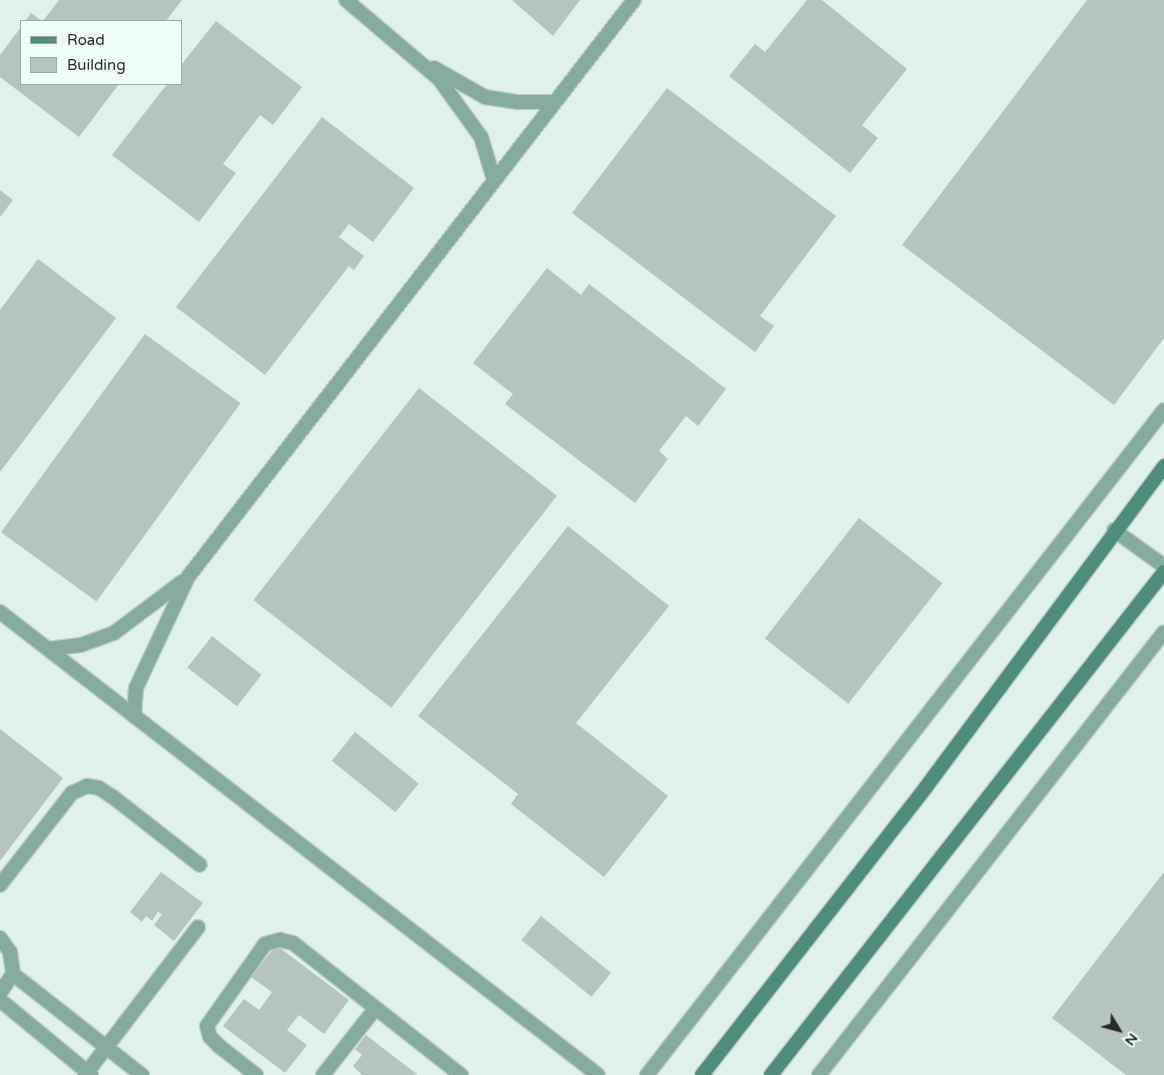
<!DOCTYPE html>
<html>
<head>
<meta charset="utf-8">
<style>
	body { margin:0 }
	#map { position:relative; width:1164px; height:1075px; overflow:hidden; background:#e0f0eb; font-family:"Varela Round",sans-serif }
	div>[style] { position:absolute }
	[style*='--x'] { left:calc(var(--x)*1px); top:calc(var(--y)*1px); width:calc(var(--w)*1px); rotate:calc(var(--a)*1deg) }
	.building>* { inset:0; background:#b5c4bf; transform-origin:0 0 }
	.roads { filter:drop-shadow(1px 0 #becdc8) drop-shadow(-1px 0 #becdc8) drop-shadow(0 1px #becdc8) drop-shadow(0 -1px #becdc8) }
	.service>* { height:14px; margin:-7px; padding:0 7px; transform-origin:7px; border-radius:7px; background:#85ab9f }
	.minor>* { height:14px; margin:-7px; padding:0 7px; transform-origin:7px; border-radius:7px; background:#85ab9f }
	.tertiary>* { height:14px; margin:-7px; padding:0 7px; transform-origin:7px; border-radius:7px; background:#85ab9f }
	.secondary>* { height:14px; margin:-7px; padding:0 7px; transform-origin:7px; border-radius:7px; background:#508c7b }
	span { translate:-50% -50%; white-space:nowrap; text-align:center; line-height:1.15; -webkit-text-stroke:4px #eefdf8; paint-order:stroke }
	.legend { position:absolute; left:20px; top:20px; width:162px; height:65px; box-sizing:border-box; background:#eefdf8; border:1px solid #9ea9a5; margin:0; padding:6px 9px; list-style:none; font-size:15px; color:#252b29 }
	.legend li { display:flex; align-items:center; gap:10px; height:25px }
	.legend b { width:25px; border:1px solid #9ea9a5 }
	.north { position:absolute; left:1094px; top:1005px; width:50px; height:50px; -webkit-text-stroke:4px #eefdf8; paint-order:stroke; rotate:127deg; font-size:14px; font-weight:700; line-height:20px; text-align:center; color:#252b29 }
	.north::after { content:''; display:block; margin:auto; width:18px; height:22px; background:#252b29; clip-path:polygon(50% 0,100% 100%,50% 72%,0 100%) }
</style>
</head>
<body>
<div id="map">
	<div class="building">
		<i style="clip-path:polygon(59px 0,182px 0,166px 21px,43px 21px)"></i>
		<i style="clip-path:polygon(512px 0,580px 0,553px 36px)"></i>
		<i style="clip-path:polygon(807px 0,822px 0,907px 69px,862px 125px,878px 138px,850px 173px,729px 76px,755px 44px,765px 52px)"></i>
		<i style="clip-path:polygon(1087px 0,1164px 0,1164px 338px,1114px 405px,902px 245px)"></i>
		<i style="clip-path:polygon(31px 13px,42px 21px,25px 21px)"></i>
		<i style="clip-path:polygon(216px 21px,302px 87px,273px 125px,260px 115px,223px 164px,236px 173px,199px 222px,112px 155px,167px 84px,181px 84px,181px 65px)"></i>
		<i style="clip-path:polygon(21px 27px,21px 84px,119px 84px,79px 137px,0 77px,0 55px)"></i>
		<i style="clip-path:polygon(667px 88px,836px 216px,760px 316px,774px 326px,755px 352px,572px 213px)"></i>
		<i style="clip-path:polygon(322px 117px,414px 188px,373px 242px,349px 224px,339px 237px,364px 256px,354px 270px,349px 266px,265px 375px,176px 307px)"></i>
		<i style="clip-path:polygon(0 190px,13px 200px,0 217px)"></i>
		<i style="clip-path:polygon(38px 259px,116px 318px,0 472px,0 310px)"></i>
		<i style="clip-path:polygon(547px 268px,581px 295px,589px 284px,726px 389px,698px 426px,686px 416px,659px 451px,668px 459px,635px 503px,505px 404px,513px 394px,473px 363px)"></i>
		<i style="left:145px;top:334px;width:118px;height:245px;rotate:36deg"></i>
		<i style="left:419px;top:388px;width:175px;height:269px;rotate:38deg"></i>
		<i style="left:859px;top:518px;width:106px;height:153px;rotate:38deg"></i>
		<i style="clip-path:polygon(568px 526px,669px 606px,576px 723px,668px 796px,604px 877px,511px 804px,518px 794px,418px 716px)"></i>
		<i style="left:212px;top:636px;width:63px;height:40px;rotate:38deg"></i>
		<i style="clip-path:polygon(0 729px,63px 778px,0 861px)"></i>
		<i style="left:355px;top:732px;width:82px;height:37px;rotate:39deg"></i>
		<i style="clip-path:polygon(161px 872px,203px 903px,174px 941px,154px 925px,162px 914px,158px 912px,152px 921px,146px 916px,142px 922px,130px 912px)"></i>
		<i style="clip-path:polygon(1164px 872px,1164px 1075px,1126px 1075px,1052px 1018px)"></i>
		<i style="left:541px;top:916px;width:90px;height:31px;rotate:39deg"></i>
		<i style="clip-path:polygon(276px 945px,349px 1000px,324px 1034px,299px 1015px,287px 1030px,307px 1045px,285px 1073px,223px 1026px,244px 999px,259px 1010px,272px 992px,251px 977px)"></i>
		<i style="clip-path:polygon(366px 1035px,418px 1075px,362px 1075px,353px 1066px,362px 1055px,355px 1049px)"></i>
	</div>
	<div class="roads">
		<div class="service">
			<i style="--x:346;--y:0;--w:122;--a:40.3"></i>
			<i style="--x:439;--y:79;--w:72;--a:54.1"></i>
			<i style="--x:481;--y:137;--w:45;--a:73.2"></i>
			<i style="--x:434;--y:68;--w:59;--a:29.6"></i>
			<i style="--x:485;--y:97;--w:33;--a:9"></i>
			<i style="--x:518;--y:102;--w:36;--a:0"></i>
			<i style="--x:48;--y:649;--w:33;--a:-7"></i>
			<i style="--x:81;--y:645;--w:35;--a:-20"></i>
			<i style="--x:114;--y:633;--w:85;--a:-36.9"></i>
			<i style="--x:134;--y:716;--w:28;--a:-86"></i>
			<i style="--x:136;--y:688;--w:123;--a:-64.9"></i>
			<i style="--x:188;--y:577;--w:729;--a:-52.3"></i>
			<i style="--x:0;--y:885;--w:117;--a:-52"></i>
			<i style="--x:72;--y:793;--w:17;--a:-25"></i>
			<i style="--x:87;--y:786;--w:12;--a:9"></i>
			<i style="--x:99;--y:788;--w:17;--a:33"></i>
			<i style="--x:113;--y:797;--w:110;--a:38"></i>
			<i style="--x:0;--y:938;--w:17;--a:54"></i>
			<i style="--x:10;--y:952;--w:22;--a:82"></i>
			<i style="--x:13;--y:974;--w:164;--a:38.1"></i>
			<i style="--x:0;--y:993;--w:23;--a:-56"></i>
			<i style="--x:0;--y:1000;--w:118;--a:39.5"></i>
			<i style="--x:85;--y:1075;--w:186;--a:-52.6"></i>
			<i style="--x:256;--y:1075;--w:47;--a:-141.9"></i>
			<i style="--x:219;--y:1046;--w:13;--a:-135"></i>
			<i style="--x:210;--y:1037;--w:11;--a:-105"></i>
			<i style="--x:207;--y:1026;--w:100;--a:-54.7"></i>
			<i style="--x:265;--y:944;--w:16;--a:-15"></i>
			<i style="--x:280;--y:940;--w:13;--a:13"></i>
			<i style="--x:293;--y:943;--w:214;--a:38.2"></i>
			<i style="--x:323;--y:1075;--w:84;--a:-51.8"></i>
			<i style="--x:647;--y:1075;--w:842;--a:-52.14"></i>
		</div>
		<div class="minor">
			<i style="--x:1114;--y:530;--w:62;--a:35.8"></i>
			<i style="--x:819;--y:1075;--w:561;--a:-52.09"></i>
		</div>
		<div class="tertiary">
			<i style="--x:0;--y:612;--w:756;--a:37.75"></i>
		</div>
		<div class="secondary">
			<i style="--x:702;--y:1075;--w:365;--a:-52.1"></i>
			<i style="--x:926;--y:787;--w:400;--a:-53.4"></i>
			<i style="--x:771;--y:1075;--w:638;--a:-52"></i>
		</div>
	</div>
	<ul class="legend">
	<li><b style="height:6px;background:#508c7b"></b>Road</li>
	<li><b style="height:14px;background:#b5c4bf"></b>Building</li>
	</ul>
	<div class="north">N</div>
</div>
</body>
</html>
